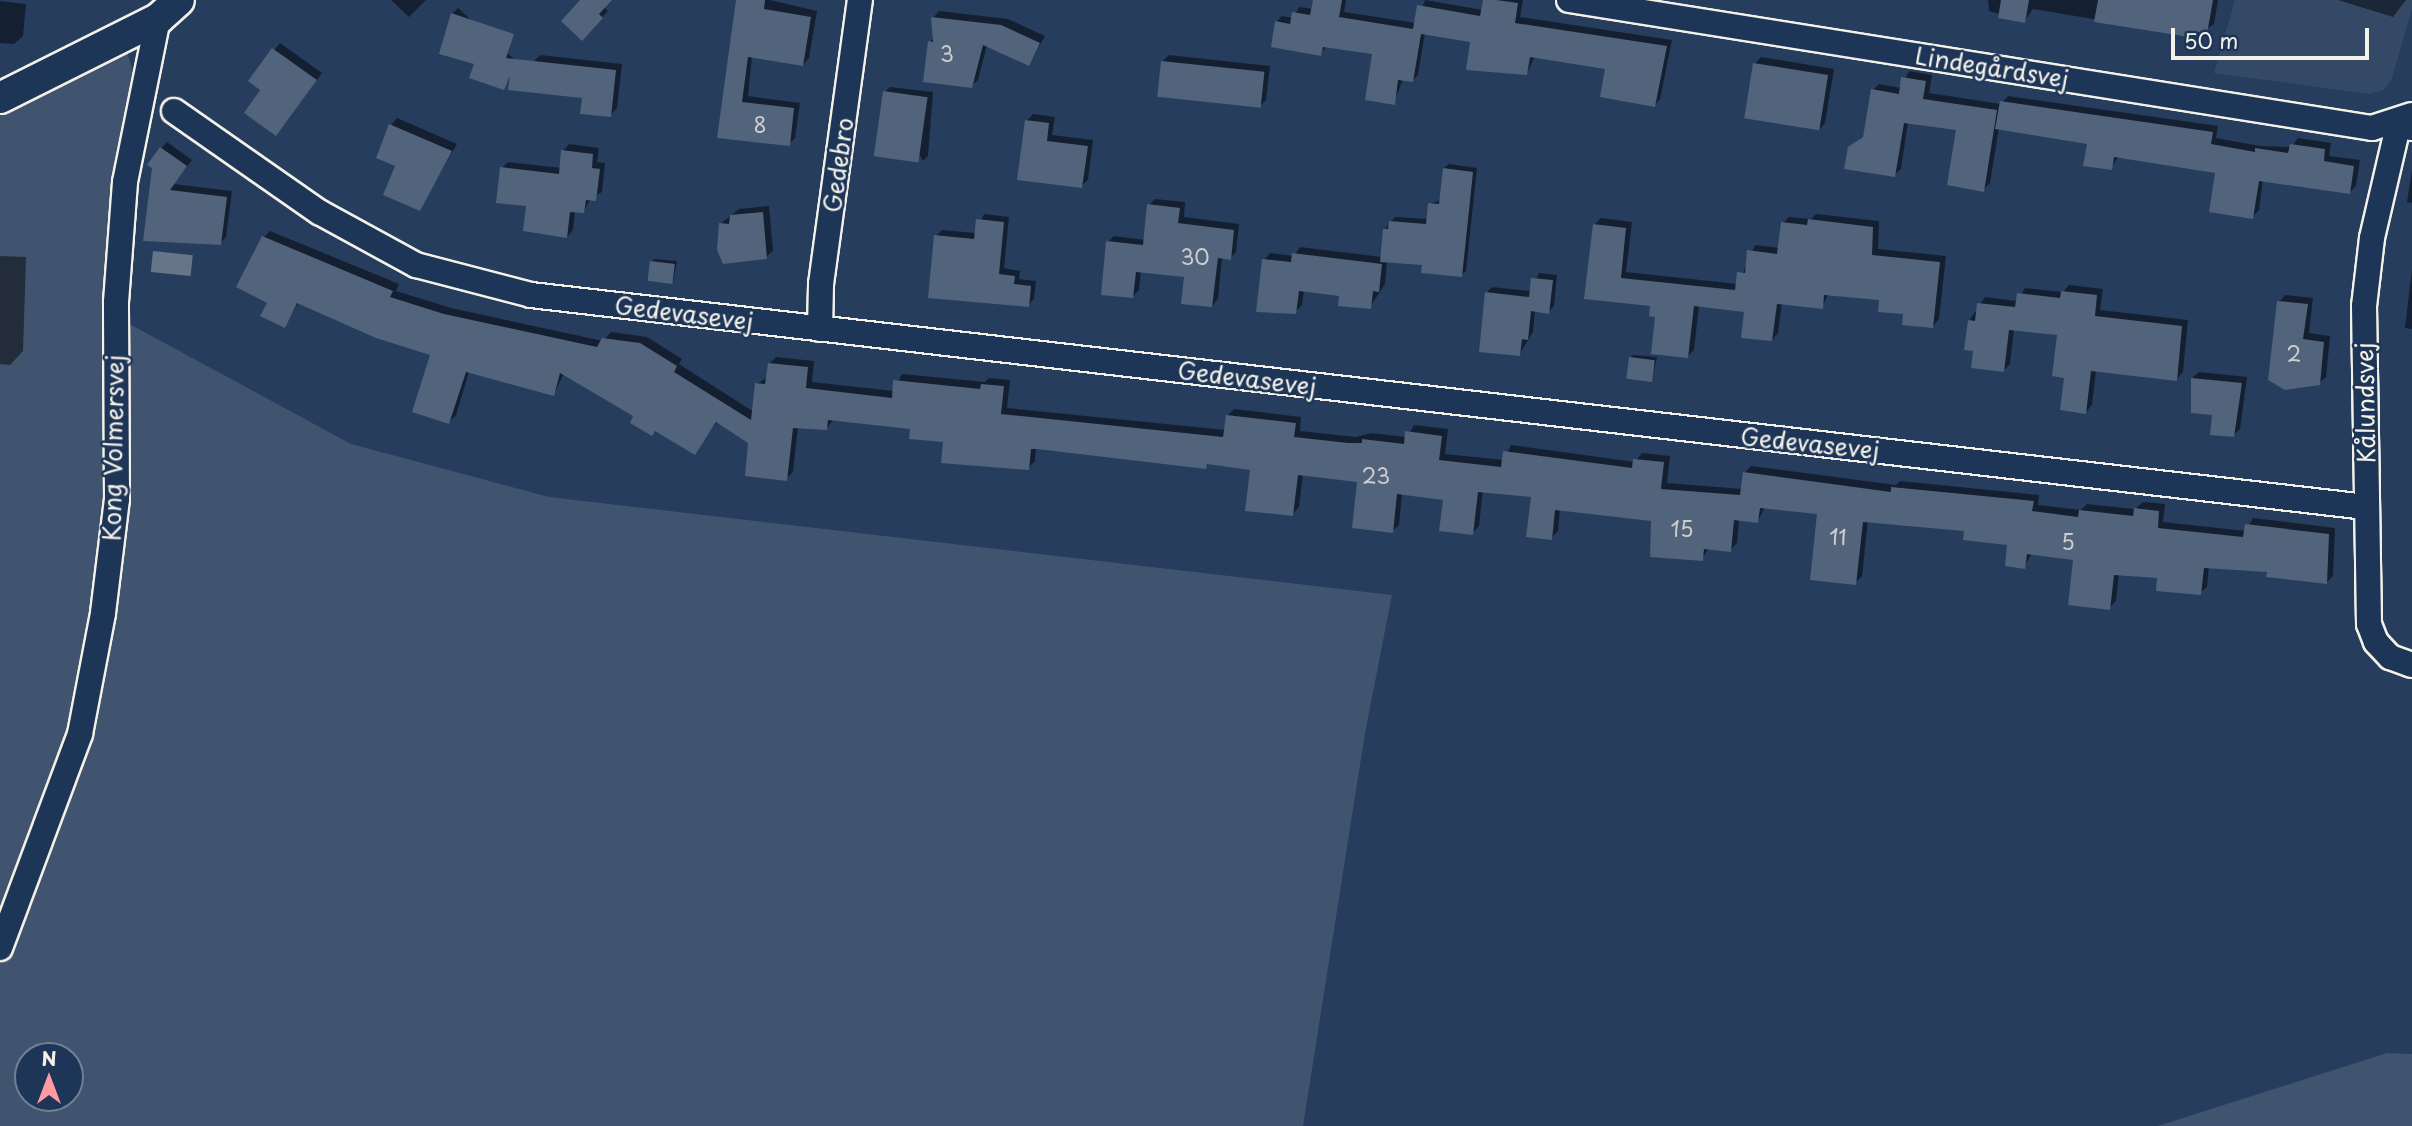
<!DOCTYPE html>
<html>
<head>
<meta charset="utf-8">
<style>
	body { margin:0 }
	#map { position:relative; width:2412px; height:1126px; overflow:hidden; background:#263d5d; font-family:"Playpen Sans",sans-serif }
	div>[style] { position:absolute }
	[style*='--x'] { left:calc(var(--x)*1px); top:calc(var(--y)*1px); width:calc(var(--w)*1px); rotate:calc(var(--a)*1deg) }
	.built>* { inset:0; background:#334966 }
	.green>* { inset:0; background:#40546f }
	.water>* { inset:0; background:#677588; transform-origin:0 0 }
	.shadow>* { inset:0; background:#0007 }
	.building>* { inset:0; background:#52647b; transform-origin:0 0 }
	.roads { filter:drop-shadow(2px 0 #f4f1e8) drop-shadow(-2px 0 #f4f1e8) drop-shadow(0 2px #f4f1e8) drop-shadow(0 -2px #f4f1e8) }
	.minor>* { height:24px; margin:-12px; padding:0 12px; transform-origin:12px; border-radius:12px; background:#1d3557 }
	.tertiary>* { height:30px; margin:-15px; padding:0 15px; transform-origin:15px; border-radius:15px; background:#1d3557 }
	span { translate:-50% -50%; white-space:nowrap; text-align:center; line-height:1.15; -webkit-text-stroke:5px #1d3557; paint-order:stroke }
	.number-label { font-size:21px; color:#cccecd }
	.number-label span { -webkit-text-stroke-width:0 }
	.street-label { font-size:24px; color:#f4f1e8 }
	.north { position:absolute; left:14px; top:1042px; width:70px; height:70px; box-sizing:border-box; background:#1d3557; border:2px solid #738091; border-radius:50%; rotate:0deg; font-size:19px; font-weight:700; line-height:28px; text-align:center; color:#f4f1e8 }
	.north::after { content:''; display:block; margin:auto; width:24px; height:32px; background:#ff9aa2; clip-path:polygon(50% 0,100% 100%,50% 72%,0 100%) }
	.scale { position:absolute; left:2171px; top:28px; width:198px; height:32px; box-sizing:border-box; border:4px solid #f4f1e8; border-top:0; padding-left:9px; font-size:21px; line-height:24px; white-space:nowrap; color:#f4f1e8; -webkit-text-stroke:5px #1d3557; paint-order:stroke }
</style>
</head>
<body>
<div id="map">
	<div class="built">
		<i style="clip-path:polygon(2235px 0,2412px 0,2412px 9px,2392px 78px,2384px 90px,2369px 94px,2214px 73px)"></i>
	</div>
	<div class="green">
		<i style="clip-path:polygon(evenodd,127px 51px,134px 76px,124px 321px,351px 444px,549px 497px,1392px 595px,1365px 733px,1303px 1126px,0 1126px,0 111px,127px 51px,28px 1056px,70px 1056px,70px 1098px,28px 1098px,28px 1056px)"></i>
		<i style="clip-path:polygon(2387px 1053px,2412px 1054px,2412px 1126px,2158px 1126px)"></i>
	</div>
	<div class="water">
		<i style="left:153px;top:251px;width:40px;height:21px;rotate:6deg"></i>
	</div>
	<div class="shadow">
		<i style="clip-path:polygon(391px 0,426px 0,409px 17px)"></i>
		<i style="clip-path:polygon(583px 0,610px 0,604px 7px,608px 11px,582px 39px)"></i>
		<i style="clip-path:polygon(740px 0,770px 0,817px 11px,809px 58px,803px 65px,752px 56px,748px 96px,800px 103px,795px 138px,789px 144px,719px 136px)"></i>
		<i style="clip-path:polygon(1314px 0,1346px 0,1344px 12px,1416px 23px,1425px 0,1483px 10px,1484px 0,1523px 0,1520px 17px,1672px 40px,1660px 99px,1655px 105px,1607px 67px,1535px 56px,1527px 73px,1472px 41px,1425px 33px,1418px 75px,1412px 81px,1403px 79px,1394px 103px,1374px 53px,1327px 46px,1320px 54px,1276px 22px,1282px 16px,1293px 18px,1299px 7px,1313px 9px)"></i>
		<i style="clip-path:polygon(1988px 0,2218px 0,2214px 24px,2196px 36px,2033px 9px,2024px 21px,1989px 11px)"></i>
		<i style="clip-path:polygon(2338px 0,2406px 0,2393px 17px)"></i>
		<i style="clip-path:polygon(0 1px,26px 4px,23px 36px,14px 44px,0 43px)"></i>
		<i style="clip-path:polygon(458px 8px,526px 70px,540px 55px,622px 64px,617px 108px,610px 115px,583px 97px,508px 89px,520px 75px,513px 73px,503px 88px,477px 63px,452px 14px)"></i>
		<i style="clip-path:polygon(939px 11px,1008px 19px,1045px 36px,1029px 64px,987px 45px,978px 80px,971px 86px,930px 42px,934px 37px,933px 18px)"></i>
		<i style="clip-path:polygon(280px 43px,322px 73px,282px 128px,263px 90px,250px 81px)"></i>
		<i style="clip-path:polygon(1169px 55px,1270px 66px,1266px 100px,1259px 107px,1162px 62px)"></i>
		<i style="clip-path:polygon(1761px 57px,1834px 69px,1825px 123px,1819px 130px,1755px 64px)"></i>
		<i style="clip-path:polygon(1909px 71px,1932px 75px,1929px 93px,2001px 104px,2008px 96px,2218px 126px,2216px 138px,2260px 146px,2291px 147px,2298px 138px,2331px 143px,2329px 156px,2360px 160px,2356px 186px,2350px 192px,2263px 179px,2259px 210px,2252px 217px,2217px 172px,2119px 156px,2111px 168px,2089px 142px,1999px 128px,1990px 183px,1983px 190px,1958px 128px,1908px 122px,1901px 169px,1894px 175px,1849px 148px,1865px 135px,1873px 90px,1879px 84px,1901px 88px)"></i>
		<i style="clip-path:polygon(890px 87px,933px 92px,928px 156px,923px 161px,885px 92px)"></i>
		<i style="clip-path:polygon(1033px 114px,1055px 117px,1052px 135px,1093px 140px,1088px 180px,1081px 186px,1027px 121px)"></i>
		<i style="clip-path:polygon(397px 118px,457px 144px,419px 209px,398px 165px,391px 125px)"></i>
		<i style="clip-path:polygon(167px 142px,192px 160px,173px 184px,232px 191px,226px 237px,220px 243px,145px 240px,161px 148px)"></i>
		<i style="clip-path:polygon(569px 144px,599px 148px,597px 162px,605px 163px,602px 192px,591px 198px,584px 211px,575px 211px,573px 230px,567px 237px,527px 205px,502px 168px,508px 162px,561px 168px,563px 151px)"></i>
		<i style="clip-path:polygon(1449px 164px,1477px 168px,1466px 271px,1461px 275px,1424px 264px,1387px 261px,1385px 284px,1370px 307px,1341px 294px,1304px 290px,1302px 305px,1295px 312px,1264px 260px,1270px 253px,1294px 256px,1300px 247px,1382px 257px,1385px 229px,1395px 217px,1428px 219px,1430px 204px,1441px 200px,1444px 168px)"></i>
		<i style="clip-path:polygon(2412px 170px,2412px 203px,2407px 202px)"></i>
		<i style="clip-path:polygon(1155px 199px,1185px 202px,1184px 217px,1239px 224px,1236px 252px,1230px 258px,1222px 257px,1218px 299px,1212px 306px,1186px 275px,1141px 270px,1139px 290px,1133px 296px,1108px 242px,1114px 236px,1145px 240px,1149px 205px)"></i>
		<i style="clip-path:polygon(769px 206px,773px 251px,766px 257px,724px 262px,718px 237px,720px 224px,739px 209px)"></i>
		<i style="clip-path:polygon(984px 214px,1009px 217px,1004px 268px,1020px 271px,1019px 279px,1036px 281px,1034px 299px,1028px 305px,936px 236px,942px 230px,976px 233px)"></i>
		<i style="clip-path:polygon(1816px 214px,1879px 221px,1878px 249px,1946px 256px,1939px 319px,1933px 326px,1881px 299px,1829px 293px,1822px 307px,1782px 303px,1778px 333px,1772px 340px,1746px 310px,1699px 305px,1694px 350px,1688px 356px,1652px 305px,1586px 297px,1594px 225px,1601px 218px,1632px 222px,1626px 272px,1738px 284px,1755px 245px,1780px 248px,1783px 223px,1789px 217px,1811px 219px)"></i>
		<i style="clip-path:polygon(270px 231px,399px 284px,396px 291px,451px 308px,603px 341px,611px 332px,647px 337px,682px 359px,679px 364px,754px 412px,757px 384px,768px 377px,769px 364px,776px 357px,814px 361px,812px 382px,894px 391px,902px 374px,985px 382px,989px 378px,1010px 380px,1007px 408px,1226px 430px,1227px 416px,1234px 409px,1301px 417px,1300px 431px,1356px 437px,1371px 433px,1407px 437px,1414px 425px,1448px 429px,1445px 454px,1504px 460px,1511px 445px,1635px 462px,1642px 453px,1670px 456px,1667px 483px,1743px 489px,1744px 473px,1751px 466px,1896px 485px,1900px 481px,2039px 495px,2038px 505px,2081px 510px,2087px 504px,2135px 509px,2143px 502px,2165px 504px,2163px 522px,2246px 531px,2253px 518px,2335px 528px,2333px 576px,2327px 582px,2269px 570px,2209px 566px,2207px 587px,2200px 593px,2159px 576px,2119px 573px,2116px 601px,2109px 608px,2075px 558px,2032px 553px,2024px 567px,2009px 543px,1966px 529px,1868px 520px,1862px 576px,1855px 583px,1819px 513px,1765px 507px,1758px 521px,1739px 519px,1737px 543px,1730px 550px,1709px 548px,1702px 559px,1653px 519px,1560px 509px,1558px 531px,1551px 538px,1533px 496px,1483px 490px,1479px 526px,1472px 533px,1445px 499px,1402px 493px,1399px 525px,1392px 531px,1359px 481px,1303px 474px,1299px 507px,1293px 514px,1252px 468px,1210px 462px,1205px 467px,1036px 447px,1035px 461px,1028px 468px,912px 427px,834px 419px,827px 428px,798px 426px,793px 472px,786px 479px,750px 442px,718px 421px,694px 452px,564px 373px,554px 394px,469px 372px,456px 415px,449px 422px,433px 354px,299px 302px,284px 326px,269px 302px,264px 237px)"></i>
		<i style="clip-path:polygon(0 256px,26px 257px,23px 351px,10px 365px,0 364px)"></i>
		<i style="clip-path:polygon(654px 259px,677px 261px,673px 282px,651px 262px)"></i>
		<i style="clip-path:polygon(2412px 269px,2412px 329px,2405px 328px)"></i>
		<i style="clip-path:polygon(1539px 273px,1557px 275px,1554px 306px,1548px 312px,1535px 310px,1533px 332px,1519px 355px,1486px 293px,1492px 287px,1532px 291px)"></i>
		<i style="clip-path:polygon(2069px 285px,2103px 289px,2100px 310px,2188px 320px,2183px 372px,2177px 379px,2096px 370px,2092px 405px,2086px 412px,2066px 376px,2059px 333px,2014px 329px,2010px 364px,2004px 370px,1975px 350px,1969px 321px,1985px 297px,2017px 301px,2025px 288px,2063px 292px)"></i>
		<i style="clip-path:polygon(2285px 295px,2313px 298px,2309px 333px,2330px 336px,2326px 377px,2319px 383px,2279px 302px)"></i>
		<i style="clip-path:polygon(1633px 355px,1657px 357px,1652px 380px,1630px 358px)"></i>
		<i style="clip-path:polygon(2199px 372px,2247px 377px,2240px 429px,2233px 435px,2192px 378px)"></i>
	</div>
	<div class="building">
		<i style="clip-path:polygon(580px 0,612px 0,599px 14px,603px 18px,582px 41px,561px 21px)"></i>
		<i style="clip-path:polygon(736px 0,765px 0,764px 9px,811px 17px,803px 66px,748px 57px,742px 102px,794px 108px,790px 146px,717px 138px)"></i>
		<i style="clip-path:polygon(1313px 0,1342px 0,1339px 17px,1413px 29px,1417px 5px,1480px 16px,1483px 0,1496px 0,1518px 3px,1515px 23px,1667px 46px,1655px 107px,1600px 97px,1605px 69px,1530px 57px,1527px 75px,1466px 70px,1470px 42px,1421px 34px,1413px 82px,1398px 80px,1395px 105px,1365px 100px,1372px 54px,1323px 47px,1321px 56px,1271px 47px,1275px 21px,1290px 24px,1292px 12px,1310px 15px)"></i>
		<i style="clip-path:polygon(2001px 0,2029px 0,2025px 23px,1998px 18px)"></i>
		<i style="clip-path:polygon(2098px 0,2213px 0,2207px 34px,2197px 32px,2196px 38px,2094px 22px)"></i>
		<i style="clip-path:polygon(451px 13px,514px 34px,506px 58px,616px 70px,611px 117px,580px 114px,582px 98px,508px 90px,510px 76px,504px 90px,469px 78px,474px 64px,439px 54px)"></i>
		<i style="clip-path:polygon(931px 17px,1001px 25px,1040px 43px,1029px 66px,983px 45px,972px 88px,923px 82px,928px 41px,933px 42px)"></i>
		<i style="clip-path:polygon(272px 48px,317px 80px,276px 136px,244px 113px,260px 90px,248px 81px)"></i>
		<i style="left:1161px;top:61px;width:104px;height:36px;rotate:6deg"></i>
		<i style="left:1753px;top:63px;width:76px;height:56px;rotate:9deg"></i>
		<i style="clip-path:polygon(1901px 77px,1926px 81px,1923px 99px,1997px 110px,1984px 192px,1947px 185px,1956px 130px,1904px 123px,1895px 177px,1844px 169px,1848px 147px,1863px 137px,1871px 89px,1899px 94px)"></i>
		<i style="left:883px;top:91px;width:45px;height:66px;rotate:8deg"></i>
		<i style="clip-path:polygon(2000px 101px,2213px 132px,2211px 144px,2255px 152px,2255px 148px,2288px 153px,2290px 144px,2325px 149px,2324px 161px,2354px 166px,2350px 194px,2259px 181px,2253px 219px,2209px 212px,2215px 173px,2114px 157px,2112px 170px,2083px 166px,2087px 144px,1995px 129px)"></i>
		<i style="clip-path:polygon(1025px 120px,1049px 123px,1047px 141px,1088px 146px,1082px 188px,1017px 180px)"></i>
		<i style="clip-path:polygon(389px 124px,452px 151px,420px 211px,383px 195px,395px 166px,376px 158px)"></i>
		<i style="clip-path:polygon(160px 147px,187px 166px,170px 190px,227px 197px,221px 245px,143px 241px,152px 168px,147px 165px)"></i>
		<i style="clip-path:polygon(561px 150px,593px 154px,592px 168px,600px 169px,596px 201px,586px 200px,584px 213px,570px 212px,567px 238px,523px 231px,526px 206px,496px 203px,500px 167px,559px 174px)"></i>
		<i style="clip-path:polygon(1443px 168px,1473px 172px,1462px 277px,1421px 273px,1422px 265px,1380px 262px,1383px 229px,1388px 229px,1389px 221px,1426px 224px,1428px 203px,1439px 204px)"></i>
		<i style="clip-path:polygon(1147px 204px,1180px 208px,1178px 223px,1234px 230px,1231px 260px,1218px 258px,1212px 307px,1181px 304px,1184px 277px,1136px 272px,1133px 298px,1101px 295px,1106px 241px,1143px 245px)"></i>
		<i style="clip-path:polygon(763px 212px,767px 259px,723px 264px,717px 250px,719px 223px,729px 224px,730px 215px)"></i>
		<i style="clip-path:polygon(976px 219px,1004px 222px,999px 274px,1015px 276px,1014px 284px,1031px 286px,1029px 307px,928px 298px,934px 235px,974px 239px)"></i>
		<i style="clip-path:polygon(1808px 219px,1873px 227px,1872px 255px,1940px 262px,1933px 328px,1902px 325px,1903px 314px,1878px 312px,1879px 300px,1824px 295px,1823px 309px,1777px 304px,1772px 341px,1741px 338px,1744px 312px,1694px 306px,1688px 358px,1651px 354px,1655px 317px,1649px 316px,1650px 306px,1584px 299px,1593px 224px,1626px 228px,1621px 278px,1735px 290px,1737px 272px,1745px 273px,1747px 250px,1777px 254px,1781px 222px,1807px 225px)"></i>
		<i style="clip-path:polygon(262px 236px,393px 291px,390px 297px,444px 314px,597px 347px,602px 338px,640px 343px,677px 366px,674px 372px,751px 420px,755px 383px,765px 384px,768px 363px,808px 367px,806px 388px,892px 398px,893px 380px,980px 389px,981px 384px,1004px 386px,1001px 414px,1223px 437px,1226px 415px,1296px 423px,1294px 437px,1348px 443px,1362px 443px,1362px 439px,1404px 444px,1405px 431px,1442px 436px,1439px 460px,1501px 467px,1503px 451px,1632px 468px,1633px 459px,1664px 462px,1661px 489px,1740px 495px,1743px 472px,1891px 492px,1891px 487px,2034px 501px,2032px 511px,2078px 517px,2079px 510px,2133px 516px,2134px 508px,2159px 511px,2158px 528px,2243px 537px,2245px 524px,2329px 534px,2327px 584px,2266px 577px,2267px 572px,2204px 568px,2201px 595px,2156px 591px,2157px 578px,2114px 575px,2110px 610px,2068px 605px,2073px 560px,2027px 554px,2025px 569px,2005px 566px,2007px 545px,1963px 540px,1964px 531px,1863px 522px,1856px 585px,1810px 580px,1817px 514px,1760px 508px,1758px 523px,1734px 520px,1731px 552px,1704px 549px,1703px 561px,1650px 557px,1651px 521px,1555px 510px,1552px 540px,1526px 537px,1531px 497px,1478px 492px,1473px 535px,1439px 531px,1443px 500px,1397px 494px,1393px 533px,1352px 528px,1357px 482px,1298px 475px,1293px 516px,1245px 511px,1250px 470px,1207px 464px,1206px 469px,1037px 449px,1031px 449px,1029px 470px,941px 463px,943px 442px,909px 439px,910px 429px,828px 420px,827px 430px,793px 428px,787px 481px,745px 476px,748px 443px,716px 422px,695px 455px,655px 431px,652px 436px,630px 423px,633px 416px,560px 373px,554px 396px,466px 372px,449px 424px,412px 412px,430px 355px,376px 338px,297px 303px,285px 328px,260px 316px,267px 303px,236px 287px)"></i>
		<i style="clip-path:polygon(1292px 253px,1382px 264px,1379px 292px,1373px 291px,1371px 309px,1338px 306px,1339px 296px,1299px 291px,1296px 314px,1256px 312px,1262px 259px,1291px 262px)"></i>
		<i style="left:650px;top:261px;width:25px;height:20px;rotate:7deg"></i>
		<i style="clip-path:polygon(1531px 278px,1553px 280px,1549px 314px,1531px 311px,1528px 340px,1522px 339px,1520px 356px,1479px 352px,1485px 292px,1529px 297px)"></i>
		<i style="clip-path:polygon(2061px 291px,2097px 295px,2095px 316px,2182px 326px,2177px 381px,2091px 371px,2086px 414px,2060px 410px,2064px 378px,2052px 376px,2057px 335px,2009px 330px,2004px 372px,1971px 368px,1973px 351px,1964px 350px,1968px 320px,1975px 321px,1977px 303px,2015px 307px,2017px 293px,2060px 298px)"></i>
		<i style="clip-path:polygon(2277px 301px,2308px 304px,2303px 339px,2324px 342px,2320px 385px,2285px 390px,2268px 380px)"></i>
		<i style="left:1629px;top:357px;width:26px;height:22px;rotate:7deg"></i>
		<i style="clip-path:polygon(2191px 378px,2242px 383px,2234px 437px,2210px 435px,2212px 415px,2191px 413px)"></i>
	</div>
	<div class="roads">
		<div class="minor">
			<i style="--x:1569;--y:0;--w:813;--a:9.06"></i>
			<i style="--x:2372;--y:128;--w:42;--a:-18"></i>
			<i style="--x:174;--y:111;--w:177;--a:34.9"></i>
			<i style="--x:319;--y:212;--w:111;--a:28.7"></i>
			<i style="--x:416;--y:265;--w:119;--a:14.6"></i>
			<i style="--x:531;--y:295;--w:1848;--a:6.59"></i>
			<i style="--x:2411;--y:128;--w:13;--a:-153"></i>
			<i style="--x:2399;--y:122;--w:119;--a:103.1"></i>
			<i style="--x:2372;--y:238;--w:68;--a:96.7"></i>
			<i style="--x:2364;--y:306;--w:318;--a:89.1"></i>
			<i style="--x:2369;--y:624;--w:19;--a:69"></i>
			<i style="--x:2376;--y:642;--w:21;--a:47"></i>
			<i style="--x:2390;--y:657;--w:23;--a:20"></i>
			<i style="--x:820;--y:329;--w:45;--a:-88.7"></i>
			<i style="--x:821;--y:284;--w:287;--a:-82.2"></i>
			<i style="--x:0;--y:948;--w:228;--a:-69.5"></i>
			<i style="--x:80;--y:734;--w:123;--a:-79.2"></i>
			<i style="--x:103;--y:613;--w:115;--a:-83"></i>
			<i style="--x:117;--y:499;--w:197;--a:-90.3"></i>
			<i style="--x:116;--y:302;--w:120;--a:-85.7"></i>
			<i style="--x:125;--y:182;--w:166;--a:-78.6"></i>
		</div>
		<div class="tertiary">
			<i style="--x:0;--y:98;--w:177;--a:-26.6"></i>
			<i style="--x:158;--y:19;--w:28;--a:-42"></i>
		</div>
	</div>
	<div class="number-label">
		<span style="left:947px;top:53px">3</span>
		<span style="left:760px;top:124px">8</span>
		<span style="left:1195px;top:256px">30</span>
		<span style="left:2294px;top:353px">2</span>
		<span style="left:1376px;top:475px">23</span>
		<span style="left:1682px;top:528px">15</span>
		<span style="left:1838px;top:536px">11</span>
		<span style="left:2068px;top:541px">5</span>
	</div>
	<div class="street-label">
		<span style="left:1992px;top:67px;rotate:9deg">Lindegårdsvej</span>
		<span style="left:838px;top:165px;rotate:-82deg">Gedebro</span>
		<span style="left:684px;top:313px;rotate:7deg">Gedevasevej</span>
		<span style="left:1247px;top:378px;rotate:7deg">Gedevasevej</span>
		<span style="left:2365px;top:403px;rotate:-91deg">Kålundsvej</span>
		<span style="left:1810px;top:443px;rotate:6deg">Gedevasevej</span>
		<span style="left:113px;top:448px;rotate:-89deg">Kong Volmersvej</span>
	</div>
	<div class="north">N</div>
	<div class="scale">50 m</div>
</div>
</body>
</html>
